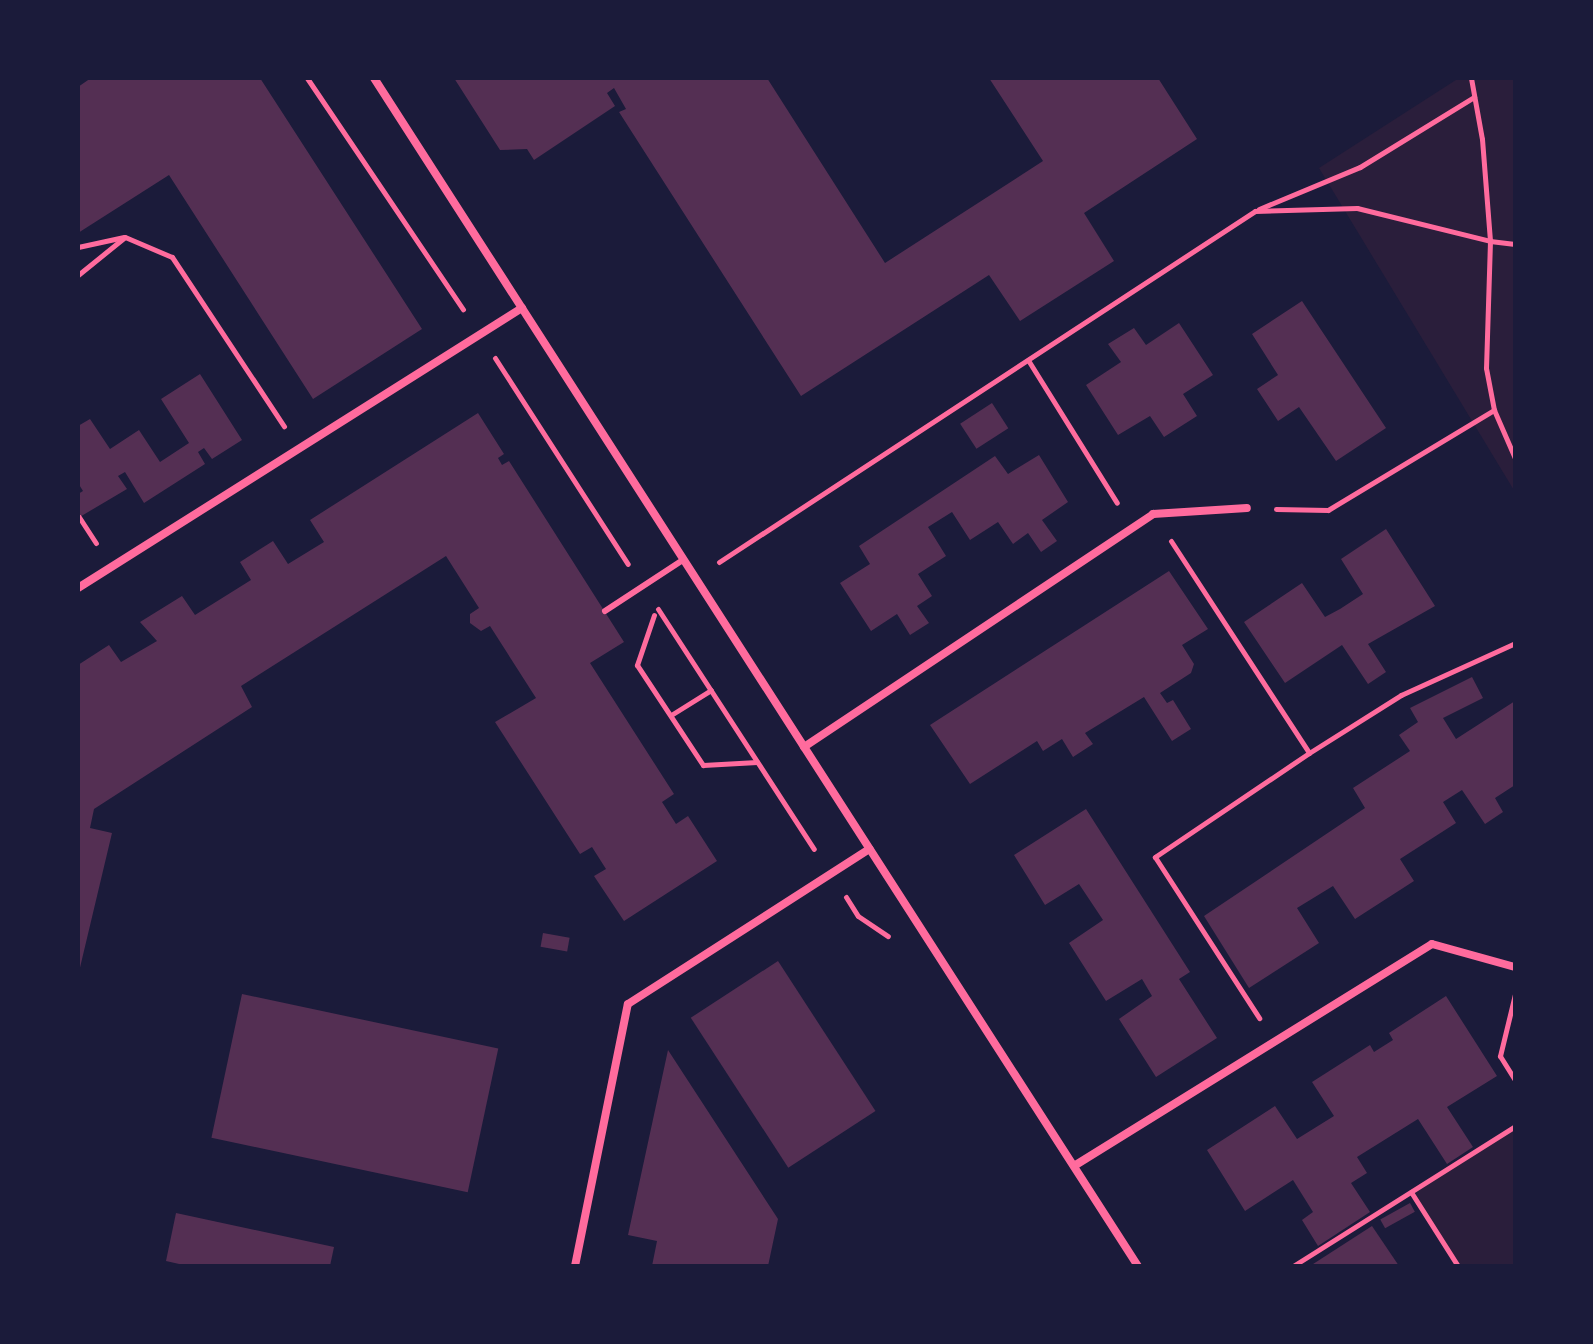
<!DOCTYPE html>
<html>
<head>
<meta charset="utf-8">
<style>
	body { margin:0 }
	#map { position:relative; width:1593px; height:1344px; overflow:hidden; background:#1b1b3a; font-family:"Nunito Sans",sans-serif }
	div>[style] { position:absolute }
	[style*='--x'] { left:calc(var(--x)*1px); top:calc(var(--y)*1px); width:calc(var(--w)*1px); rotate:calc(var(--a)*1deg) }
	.green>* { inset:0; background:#2a1e3b }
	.building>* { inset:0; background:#542f53; transform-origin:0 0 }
	.path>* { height:5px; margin:-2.5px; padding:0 2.5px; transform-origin:2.5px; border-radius:2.5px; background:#ff6b9d }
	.service>* { height:6px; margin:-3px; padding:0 3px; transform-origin:3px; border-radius:3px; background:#ff6b9d }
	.minor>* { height:8px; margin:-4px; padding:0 4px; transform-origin:4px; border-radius:4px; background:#ff6b9d }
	span { translate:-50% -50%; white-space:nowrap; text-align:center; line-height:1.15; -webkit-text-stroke:6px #1b1b3a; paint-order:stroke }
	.frame { position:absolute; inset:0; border:80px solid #1b1b3a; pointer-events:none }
</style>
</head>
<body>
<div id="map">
	<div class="green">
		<i style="clip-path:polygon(1459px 78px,1515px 78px,1515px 492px,1319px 168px)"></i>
		<i style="clip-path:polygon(1515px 1126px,1515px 1266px,1458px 1266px,1411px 1192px)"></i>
	</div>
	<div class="building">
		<i style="clip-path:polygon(91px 78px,260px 78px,422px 329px,313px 399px,169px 175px,78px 233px,78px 87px)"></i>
		<i style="clip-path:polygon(454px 78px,767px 78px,885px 263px,1043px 161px,989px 78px,1158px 78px,1197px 139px,1084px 213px,1114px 261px,1020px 321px,989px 275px,801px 396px,619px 112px,626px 109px,614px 88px,607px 93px,615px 106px,534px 160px,527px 149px,500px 150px)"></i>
		<i style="clip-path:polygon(1302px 301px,1386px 428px,1336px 461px,1299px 407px,1278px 421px,1257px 389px,1278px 375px,1252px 334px)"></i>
		<i style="clip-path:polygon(1179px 323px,1213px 375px,1183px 394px,1197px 416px,1164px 437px,1150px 416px,1118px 435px,1086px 385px,1121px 362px,1108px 344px,1134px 328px,1146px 345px)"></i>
		<i style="clip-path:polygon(200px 374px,242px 440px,212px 459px,204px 448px,198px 452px,205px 464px,144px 503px,125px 472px,118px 476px,127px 489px,78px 518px,78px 494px,83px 491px,78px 483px,78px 426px,90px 419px,110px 449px,139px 430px,160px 462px,189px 443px,161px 399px)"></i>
		<i style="left:992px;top:403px;width:30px;height:38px;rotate:57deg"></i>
		<i style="clip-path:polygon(478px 413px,504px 454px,498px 458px,502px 465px,509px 461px,624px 642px,590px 663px,674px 794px,662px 802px,676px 824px,688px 816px,717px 861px,624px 921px,594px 876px,606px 869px,592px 847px,580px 854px,495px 722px,536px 698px,490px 626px,481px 631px,470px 623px,470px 614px,479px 608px,446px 556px,241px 686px,252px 707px,94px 809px,90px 828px,112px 833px,78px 976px,78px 665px,109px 645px,121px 662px,157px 641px,140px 622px,182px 596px,195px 615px,251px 580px,240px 562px,273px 541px,288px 564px,324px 542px,310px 520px)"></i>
		<i style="clip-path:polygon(1039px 455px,1068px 502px,1042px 520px,1057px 541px,1041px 552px,1028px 533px,1013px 544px,998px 522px,970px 540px,952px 512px,928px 527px,946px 556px,918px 574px,932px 596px,917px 606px,929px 623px,910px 635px,897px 614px,871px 631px,840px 583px,870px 564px,859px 546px,995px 456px,1008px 474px)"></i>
		<i style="clip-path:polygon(1386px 529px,1435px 606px,1368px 644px,1386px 672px,1368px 684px,1342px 645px,1285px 683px,1244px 622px,1302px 583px,1325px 617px,1340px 609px,1363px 594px,1341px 559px)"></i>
		<i style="clip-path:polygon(1169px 571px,1208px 629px,1182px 645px,1194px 664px,1191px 673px,1160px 693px,1167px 703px,1173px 700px,1191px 729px,1172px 741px,1144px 697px,1085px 733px,1093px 744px,1073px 757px,1062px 739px,1043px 751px,1037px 741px,970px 784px,930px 725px)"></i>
		<i style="clip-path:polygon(1472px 677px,1483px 698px,1443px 718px,1456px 739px,1515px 701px,1515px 785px,1495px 798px,1503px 812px,1485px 824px,1462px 790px,1443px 802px,1456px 823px,1400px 859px,1414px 881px,1355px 919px,1333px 886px,1297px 908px,1319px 943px,1249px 988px,1204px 916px,1365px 808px,1353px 788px,1410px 751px,1399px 735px,1418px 722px,1410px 708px)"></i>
		<i style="clip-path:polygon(1086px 809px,1190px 972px,1179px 979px,1217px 1038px,1156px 1077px,1119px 1019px,1152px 996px,1142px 979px,1106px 1001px,1069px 943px,1103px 920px,1079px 884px,1045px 905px,1014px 855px)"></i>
		<i style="left:543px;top:933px;width:27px;height:14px;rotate:10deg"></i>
		<i style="left:778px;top:961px;width:179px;height:104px;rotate:57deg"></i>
		<i style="left:242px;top:994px;width:262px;height:147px;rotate:12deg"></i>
		<i style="clip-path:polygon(1446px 996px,1497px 1076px,1447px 1107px,1473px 1147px,1447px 1164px,1418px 1119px,1357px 1157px,1367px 1173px,1351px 1183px,1370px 1212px,1318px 1246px,1302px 1220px,1313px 1212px,1293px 1180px,1245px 1211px,1207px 1150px,1275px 1106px,1297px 1139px,1334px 1116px,1312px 1082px,1370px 1045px,1374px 1052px,1393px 1040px,1389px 1033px)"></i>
		<i style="clip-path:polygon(668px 1050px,778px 1219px,768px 1266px,652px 1266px,657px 1241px,628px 1235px)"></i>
		<i style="left:1410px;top:1203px;width:10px;height:34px;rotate:61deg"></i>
		<i style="clip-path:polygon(176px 1213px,334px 1247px,330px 1266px,188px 1266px,166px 1261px)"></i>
		<i style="clip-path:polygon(1372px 1226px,1399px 1266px,1310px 1266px)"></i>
	</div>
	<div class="path">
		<i style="--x:307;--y:78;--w:279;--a:56"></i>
		<i style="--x:1471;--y:78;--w:62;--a:79.8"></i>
		<i style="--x:1482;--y:139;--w:102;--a:85.5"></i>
		<i style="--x:1490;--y:241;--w:127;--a:91.8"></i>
		<i style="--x:1486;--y:368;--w:43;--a:79.2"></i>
		<i style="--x:1494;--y:410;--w:52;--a:66.4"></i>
		<i style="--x:1259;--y:209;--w:109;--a:-22.6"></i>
		<i style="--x:1360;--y:167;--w:134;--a:-31.6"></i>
		<i style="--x:78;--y:247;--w:47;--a:-12.3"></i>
		<i style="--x:78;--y:275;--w:60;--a:-39"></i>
		<i style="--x:125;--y:237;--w:51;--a:23.1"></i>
		<i style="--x:172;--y:257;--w:203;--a:56.5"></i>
		<i style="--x:495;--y:358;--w:245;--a:57.2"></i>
		<i style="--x:1028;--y:360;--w:168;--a:58.1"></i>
		<i style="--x:1276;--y:509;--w:52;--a:1.1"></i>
		<i style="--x:1328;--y:510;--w:194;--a:-31.1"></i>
		<i style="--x:79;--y:517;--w:31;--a:57"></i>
		<i style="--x:1171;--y:541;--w:253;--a:56.9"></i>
		<i style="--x:1309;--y:753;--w:186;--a:146"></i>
		<i style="--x:1155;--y:857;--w:192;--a:57.1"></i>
		<i style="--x:719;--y:562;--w:641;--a:-33.22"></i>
		<i style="--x:1255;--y:211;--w:102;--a:-1.7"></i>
		<i style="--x:1357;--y:208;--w:137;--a:13.9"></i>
		<i style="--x:1490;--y:241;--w:25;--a:7"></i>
		<i style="--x:658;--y:609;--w:286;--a:57"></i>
		<i style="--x:654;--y:615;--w:53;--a:108.8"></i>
		<i style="--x:637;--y:665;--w:120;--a:56.6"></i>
		<i style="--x:703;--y:765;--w:54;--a:-3.2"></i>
		<i style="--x:671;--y:715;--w:47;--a:-32"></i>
		<i style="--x:1309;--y:753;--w:109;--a:-32.2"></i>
		<i style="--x:1401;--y:695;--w:125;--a:-24.5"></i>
		<i style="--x:846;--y:897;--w:22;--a:58"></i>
		<i style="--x:858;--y:916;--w:36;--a:34"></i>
		<i style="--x:1515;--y:994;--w:64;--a:103.6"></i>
		<i style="--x:1500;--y:1056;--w:28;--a:58"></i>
		<i style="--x:1411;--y:1192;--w:88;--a:57.6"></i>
		<i style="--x:1293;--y:1266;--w:262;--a:-32.2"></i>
	</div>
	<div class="service">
		<i style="--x:605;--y:611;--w:93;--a:-33.2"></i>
	</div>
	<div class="minor">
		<i style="--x:374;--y:78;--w:1412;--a:57.26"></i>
		<i style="--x:78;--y:588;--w:525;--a:-32.24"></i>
		<i style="--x:804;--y:747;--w:420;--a:-33.7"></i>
		<i style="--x:1153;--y:514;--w:94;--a:-3.7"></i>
		<i style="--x:1074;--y:1166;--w:421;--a:-31.8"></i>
		<i style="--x:1432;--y:944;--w:86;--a:15.5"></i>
		<i style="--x:575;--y:1266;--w:267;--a:-78.6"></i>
		<i style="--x:628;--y:1004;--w:287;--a:-32.7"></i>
	</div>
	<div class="frame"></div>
</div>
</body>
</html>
